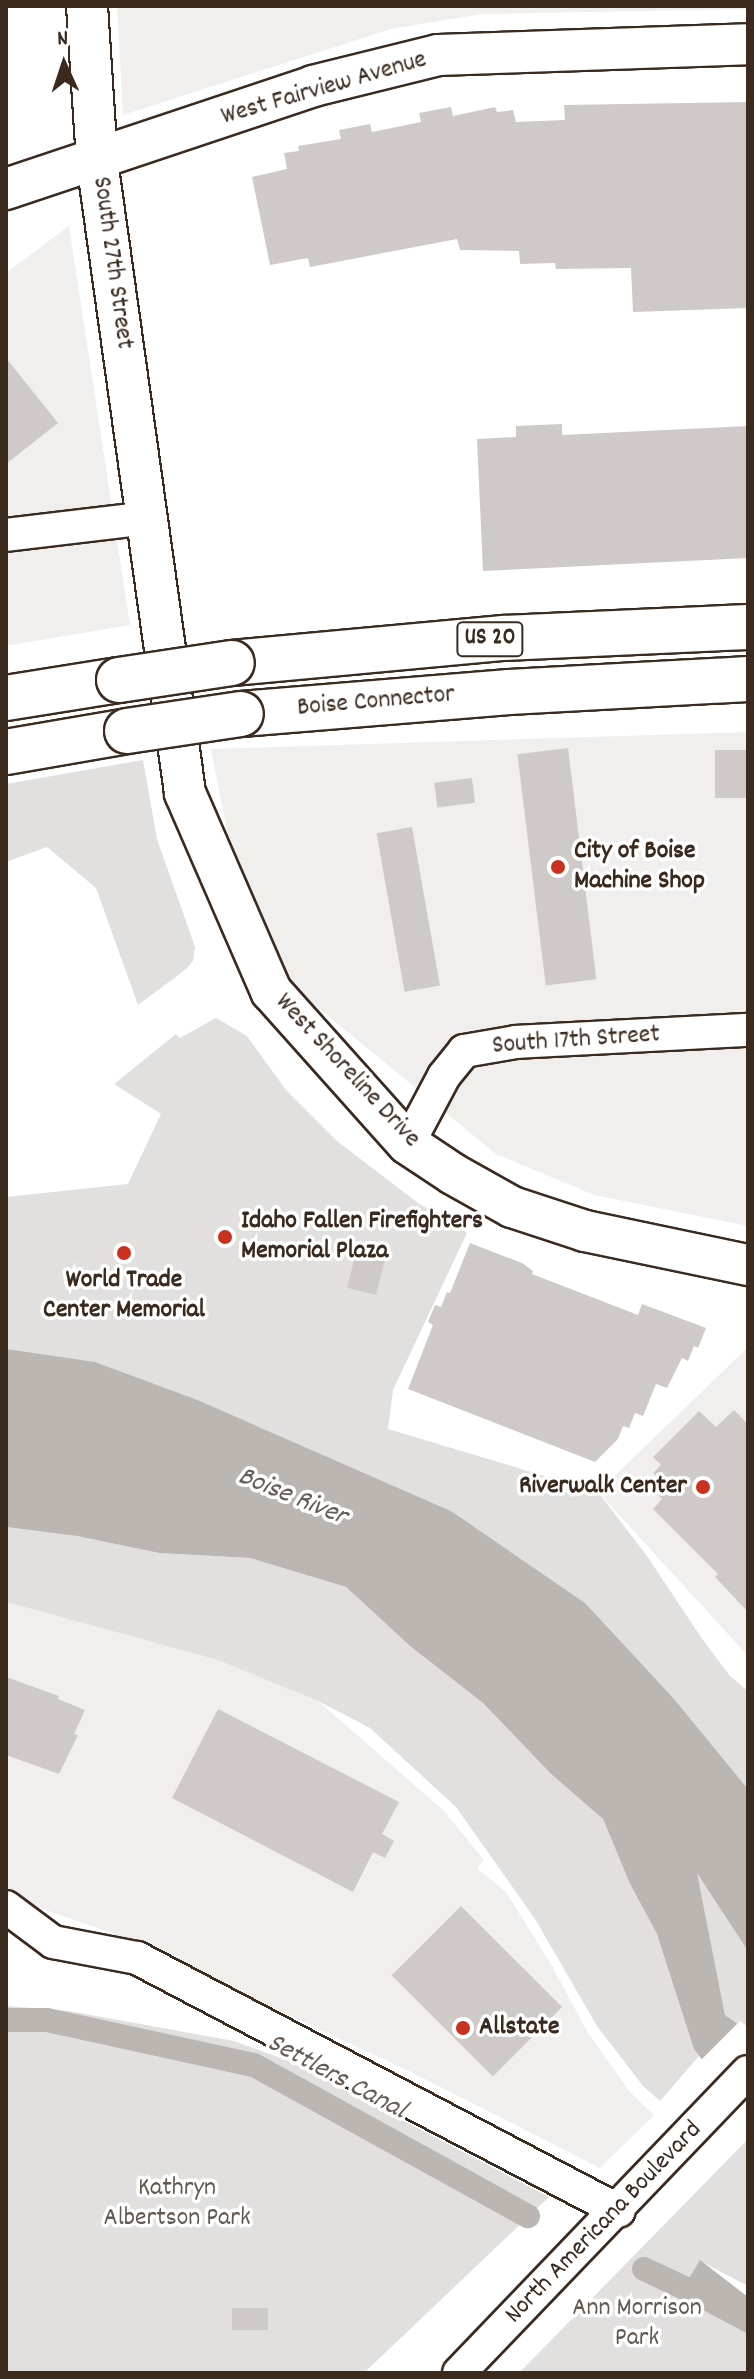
<!DOCTYPE html>
<html>
<head>
<meta charset="utf-8">
<style>
	body { margin:0 }
	#map { position:relative; width:754px; height:2379px; overflow:hidden; background:#fff; font-family:Dekko,sans-serif }
	div>[style] { position:absolute }
	[style*='--x'] { left:calc(var(--x)*1px); top:calc(var(--y)*1px); width:calc(var(--w)*1px); rotate:calc(var(--a)*1deg) }
	.built>* { inset:0; background:#f1efee }
	.green>* { inset:0; background:#e2e0de }
	.water>* { inset:0; background:#bcb6b3 }
	.pier>* { inset:0; background:#fff }
	.canal>* { height:24px; margin:-12px; padding:0 12px; transform-origin:12px; border-radius:12px; background:#bcb6b3 }
	.building>* { inset:0; background:#cfcac7; transform-origin:0 0 }
	.roads { filter:drop-shadow(2px 0 #3b2a1e) drop-shadow(-2px 0 #3b2a1e) drop-shadow(0 2px #3b2a1e) drop-shadow(0 -2px #3b2a1e) }
	.minor>* { height:32px; margin:-16px; padding:0 16px; transform-origin:16px; border-radius:16px; background:#fff }
	.major>* { height:40px; margin:-20px; padding:0 20px; transform-origin:20px; border-radius:20px; background:#fff }
	.highway>* { height:44px; margin:-22px; padding:0 22px; transform-origin:22px; border-radius:22px; background:#fff }
	.bridges { filter:drop-shadow(2px 0 #3b2a1e) drop-shadow(-2px 0 #3b2a1e) drop-shadow(0 2px #3b2a1e) drop-shadow(0 -2px #3b2a1e) }
	.highway-bridge>* { height:44px; margin:-22px; padding:0 22px; transform-origin:22px; border-radius:22px; background:#fff }
	.dots>* { width:22px; height:22px; translate:-50% -50%; box-sizing:border-box; border:4px solid #fff; border-radius:50% }
	span { translate:-50% -50%; white-space:nowrap; text-align:center; line-height:1.15; -webkit-text-stroke:7px #fff; paint-order:stroke }
	.shield-label span { padding:2px 6px; background:#fff; border:2px solid; border-radius:6px; -webkit-text-stroke-width:0 }
	.shield-label { font-size:24px; color:#3b2a1e; font-weight:700 }
	.street-label { font-size:26px; color:#3b2a1e }
	.poi-label { font-size:26px; color:#3b2a1e; font-weight:700 }
	.left { translate:0 -50%; text-align:left }
	.right { translate:-100% -50%; text-align:right }
	.park-label { font-size:26px; color:#65584e }
	.water-label { font-size:28px; color:#685b52; font-style:italic }
	.frame { position:absolute; inset:0; border:8px solid #3b2a1e; pointer-events:none }
	.north { position:absolute; left:24px; top:24px; width:80px; height:80px; -webkit-text-stroke:6px #fff; paint-order:stroke; rotate:357deg; font-size:22px; font-weight:700; line-height:32px; text-align:center; color:#3b2a1e }
	.north::after { content:''; display:block; margin:auto; width:28px; height:36px; background:#3b2a1e; clip-path:polygon(50% 0,100% 100%,50% 72%,0 100%) }
</style>
</head>
<body>
<div id="map">
	<div class="built">
		<i style="clip-path:polygon(117px 6px,748px 6px,748px 9px,482px 14px,391px 29px,123px 115px)"></i>
		<i style="clip-path:polygon(69px 226px,130px 625px,6px 646px,6px 273px)"></i>
		<i style="clip-path:polygon(748px 732px,748px 1226px,594px 1195px,496px 1154px,294px 988px,230px 846px,211px 749px)"></i>
		<i style="clip-path:polygon(748px 1347px,748px 1656px,598px 1492px)"></i>
		<i style="clip-path:polygon(6px 1602px,218px 1660px,317px 1700px,443px 1810px,484px 1860px,477px 1868px,506px 1892px,552px 1966px,588px 2033px,629px 2091px,654px 2115px,600px 2168px,411px 2072px,112px 1933px,31px 1905px,6px 1888px)"></i>
	</div>
	<div class="green">
		<i style="clip-path:polygon(143px 760px,157px 839px,195px 947px,193px 961px,185px 970px,138px 1005px,96px 888px,47px 847px,6px 862px,6px 784px)"></i>
		<i style="clip-path:polygon(216px 1018px,247px 1036px,286px 1090px,337px 1141px,418px 1203px,467px 1233px,393px 1390px,388px 1429px,598px 1492px,647px 1556px,703px 1640px,730px 1676px,748px 1691px,748px 1789px,675px 1700px,451px 1511px,200px 1401px,6px 1349px,6px 1197px,128px 1184px,161px 1114px,114px 1084px,176px 1034px,180px 1038px)"></i>
		<i style="clip-path:polygon(6px 1527px,77px 1536px,159px 1553px,250px 1558px,346px 1587px,410px 1646px,483px 1703px,551px 1774px,603px 1819px,630px 1884px,657px 1934px,699px 2056px,660px 2101px,643px 2086px,597px 2026px,535px 1919px,456px 1807px,370px 1728px,316px 1700px,218px 1660px,6px 1602px)"></i>
		<i style="clip-path:polygon(696px 1870px,748px 1951px,748px 2031px,725px 2015px)"></i>
		<i style="clip-path:polygon(6px 2006px,69px 2011px,234px 2041px,289px 2061px,549px 2197px,364px 2373px,6px 2373px)"></i>
		<i style="clip-path:polygon(748px 2139px,748px 2286px,700px 2261px,678px 2297px,748px 2334px,748px 2373px,519px 2373px)"></i>
	</div>
	<div class="water">
		<i style="clip-path:polygon(6px 1349px,95px 1362px,200px 1401px,451px 1511px,585px 1603px,675px 1700px,748px 1789px,748px 1951px,697px 1873px,725px 2015px,748px 2031px,748px 2121px,694px 2049px,657px 1934px,630px 1884px,603px 1819px,551px 1774px,483px 1703px,410px 1646px,346px 1587px,250px 1558px,159px 1553px,77px 1536px,6px 1527px)"></i>
		<i style="clip-path:polygon(700px 2260px,748px 2297px,748px 2334px,678px 2297px)"></i>
	</div>
	<div class="pier">
		<i style="clip-path:polygon(740px 2021px,748px 2027px,748px 2125px,699px 2062px)"></i>
	</div>
	<div class="canal">
		<i style="--x:6;--y:2020;--w:41;--a:0"></i>
		<i style="--x:47;--y:2020;--w:212;--a:12.3"></i>
		<i style="--x:254;--y:2065;--w:313;--a:28.9"></i>
		<i style="--x:644;--y:2269;--w:115;--a:25.2"></i>
	</div>
	<div class="building">
		<i style="clip-path:polygon(748px 102px,748px 308px,633px 312px,631px 268px,556px 269px,555px 263px,520px 264px,519px 251px,460px 250px,457px 239px,310px 267px,308px 258px,270px 265px,252px 177px,287px 169px,284px 153px,299px 151px,298px 146px,341px 139px,339px 130px,370px 124px,372px 132px,421px 122px,419px 113px,451px 107px,453px 116px,495px 107px,497px 112px,513px 110px,516px 122px,565px 120px,564px 105px)"></i>
		<i style="clip-path:polygon(6px 358px,58px 423px,6px 464px)"></i>
		<i style="clip-path:polygon(562px 424px,562px 435px,748px 426px,748px 558px,483px 571px,477px 439px,516px 437px,516px 426px)"></i>
		<i style="left:568px;top:748px;width:233px;height:51px;rotate:83deg"></i>
		<i style="left:748px;top:750px;width:48px;height:33px;rotate:90deg"></i>
		<i style="left:472px;top:778px;width:25px;height:38px;rotate:83deg"></i>
		<i style="left:412px;top:827px;width:161px;height:36px;rotate:80deg"></i>
		<i style="clip-path:polygon(470px 1243px,522px 1263px,533px 1271px,532px 1274px,638px 1315px,642px 1304px,706px 1328px,698px 1348px,694px 1346px,688px 1361px,682px 1358px,667px 1388px,656px 1384px,643px 1416px,635px 1413px,629px 1428px,623px 1426px,618px 1439px,595px 1462px,408px 1389px,433px 1325px,428px 1322px,435px 1305px,441px 1307px,447px 1292px,450px 1293px)"></i>
		<i style="left:358px;top:1244px;width:30px;height:45px;rotate:14deg"></i>
		<i style="clip-path:polygon(734px 1410px,748px 1424px,748px 1612px,715px 1577px,718px 1574px,653px 1509px,662px 1499px,654px 1491px,663px 1482px,653px 1473px,661px 1465px,653px 1457px,699px 1411px,716px 1427px)"></i>
		<i style="clip-path:polygon(6px 1677px,59px 1696px,58px 1699px,85px 1710px,74px 1734px,78px 1735px,59px 1774px,6px 1755px)"></i>
		<i style="clip-path:polygon(218px 1709px,399px 1802px,382px 1834px,394px 1841px,385px 1858px,373px 1852px,353px 1892px,172px 1798px)"></i>
		<i style="left:461px;top:1906px;width:143px;height:98px;rotate:45deg"></i>
		<i style="left:232px;top:2308px;width:36px;height:22px"></i>
	</div>
	<div class="roads">
		<div class="minor">
			<i style="--x:6;--y:535;--w:143;--a:-6.8"></i>
			<i style="--x:408;--y:1144;--w:77;--a:-62.1"></i>
			<i style="--x:444;--y:1076;--w:32;--a:-51"></i>
			<i style="--x:464;--y:1051;--w:53;--a:-9.8"></i>
			<i style="--x:516;--y:1042;--w:232;--a:-3"></i>
			<i style="--x:6;--y:1907;--w:59;--a:36.7"></i>
			<i style="--x:53;--y:1942;--w:86;--a:10.8"></i>
			<i style="--x:137;--y:1958;--w:544;--a:27.69"></i>
			<i style="--x:459;--y:2373;--w:417;--a:-46.2"></i>
		</div>
		<div class="major">
			<i style="--x:87;--y:6;--w:155;--a:86.3"></i>
			<i style="--x:97;--y:161;--w:638;--a:82.07"></i>
			<i style="--x:185;--y:793;--w:216;--a:66.5"></i>
			<i style="--x:271;--y:991;--w:205;--a:48.2"></i>
			<i style="--x:408;--y:1144;--w:54;--a:33.7"></i>
			<i style="--x:453;--y:1174;--w:68;--a:29.2"></i>
			<i style="--x:512;--y:1207;--w:77;--a:18.2"></i>
			<i style="--x:585;--y:1231;--w:167;--a:11.8"></i>
			<i style="--x:6;--y:189;--w:324;--a:-18.5"></i>
			<i style="--x:313;--y:86;--w:129;--a:-13.9"></i>
			<i style="--x:438;--y:55;--w:310;--a:-2"></i>
		</div>
		<div class="highway">
			<i style="--x:232;--y:663;--w:273;--a:-5.3"></i>
			<i style="--x:504;--y:638;--w:244;--a:-2.6"></i>
			<i style="--x:6;--y:698;--w:114;--a:-9.1"></i>
			<i style="--x:241;--y:714;--w:269;--a:-4.7"></i>
			<i style="--x:509;--y:692;--w:239;--a:-3.1"></i>
			<i style="--x:6;--y:752;--w:123;--a:-9.8"></i>
		</div>
	</div>
	<div class="bridges">
		<div class="highway-bridge">
			<i style="--x:119;--y:680;--w:114;--a:-8.6"></i>
			<i style="--x:127;--y:731;--w:115;--a:-8.5"></i>
		</div>
	</div>
	<div class="dots">
		<i style="left:558px;top:867px;background:#c8321e"></i>
		<i style="left:225px;top:1237px;background:#c8321e"></i>
		<i style="left:124px;top:1253px;background:#c8321e"></i>
		<i style="left:703px;top:1487px;background:#c8321e"></i>
		<i style="left:463px;top:2028px;background:#c8321e"></i>
	</div>
	<div class="shield-label">
		<span style="left:490px;top:639px">US 20</span>
	</div>
	<div class="street-label">
		<span style="left:324px;top:89px;rotate:-16deg">West Fairview Avenue</span>
		<span style="left:112px;top:263px;rotate:82deg">South 27th Street</span>
		<span style="left:376px;top:702px;rotate:-5deg">Boise Connector</span>
		<span style="left:576px;top:1041px;rotate:-4deg">South 17th Street</span>
		<span style="left:347px;top:1071px;rotate:47deg">West Shoreline Drive</span>
		<span style="left:604px;top:2223px;rotate:-46deg">North Americana Boulevard</span>
	</div>
	<div class="poi-label">
		<span class="left" style="left:574px;top:867px">City of Boise<br>Machine Shop</span>
		<span class="left" style="left:241px;top:1237px">Idaho Fallen Firefighters<br>Memorial Plaza</span>
		<span style="left:124px;top:1296px">World Trade<br>Center Memorial</span>
		<span class="right" style="left:687px;top:1487px">Riverwalk Center</span>
		<span class="left" style="left:479px;top:2028px">Allstate</span>
	</div>
	<div class="park-label">
		<span style="left:177px;top:2204px">Kathryn<br>Albertson Park</span>
		<span style="left:637px;top:2324px">Ann Morrison<br>Park</span>
	</div>
	<div class="water-label">
		<span style="left:292px;top:1498px;rotate:22deg">Boise River</span>
		<span style="left:336px;top:2078px;rotate:28deg">Settlers Canal</span>
	</div>
	<div class="frame"></div>
	<div class="north">N</div>
</div>
</body>
</html>
